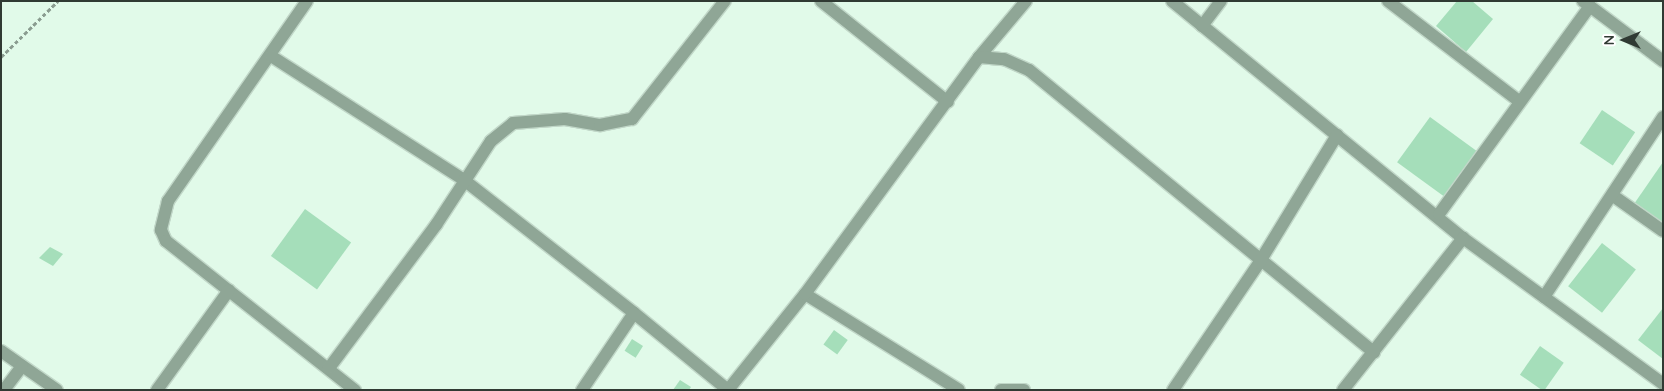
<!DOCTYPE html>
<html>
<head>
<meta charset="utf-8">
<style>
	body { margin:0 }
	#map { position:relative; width:1664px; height:391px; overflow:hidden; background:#e1fae9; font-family:Quicksand,sans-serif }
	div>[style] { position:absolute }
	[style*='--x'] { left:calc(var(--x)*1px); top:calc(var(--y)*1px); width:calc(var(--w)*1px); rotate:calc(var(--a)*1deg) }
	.building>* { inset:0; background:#a5deba; transform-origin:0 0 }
	.path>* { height:3px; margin-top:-1.5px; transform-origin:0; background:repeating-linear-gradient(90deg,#8a9c90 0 4px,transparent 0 6.5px) }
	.roads { filter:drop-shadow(1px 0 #c1d7c8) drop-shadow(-1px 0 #c1d7c8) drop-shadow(0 1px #c1d7c8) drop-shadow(0 -1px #c1d7c8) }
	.minor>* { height:12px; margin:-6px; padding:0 6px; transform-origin:6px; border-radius:6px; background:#8fa696 }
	span { translate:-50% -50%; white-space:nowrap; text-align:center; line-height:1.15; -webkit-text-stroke:4.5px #fff; paint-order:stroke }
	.frame { position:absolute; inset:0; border:2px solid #303a33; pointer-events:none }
	.north { position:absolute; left:1599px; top:15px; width:50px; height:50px; -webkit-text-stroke:4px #fff; paint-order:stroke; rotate:270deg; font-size:14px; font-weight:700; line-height:20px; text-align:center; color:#303a33 }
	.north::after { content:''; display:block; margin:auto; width:18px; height:22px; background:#303a33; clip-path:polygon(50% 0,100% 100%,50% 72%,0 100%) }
</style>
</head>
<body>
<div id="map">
	<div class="building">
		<i style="clip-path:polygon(1457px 1px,1472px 1px,1493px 19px,1466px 52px,1436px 26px)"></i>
		<i style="left:1602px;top:110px;width:40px;height:40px;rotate:34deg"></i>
		<i style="left:1430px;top:117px;width:59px;height:56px;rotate:36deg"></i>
		<i style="clip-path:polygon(1663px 162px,1663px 223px,1634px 204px)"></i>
		<i style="left:305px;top:209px;width:57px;height:58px;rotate:36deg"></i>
		<i style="left:1602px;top:243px;width:43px;height:55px;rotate:38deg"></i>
		<i style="clip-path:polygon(50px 247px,63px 254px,53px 266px,39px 258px)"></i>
		<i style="clip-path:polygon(1663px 308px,1663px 359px,1638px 340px)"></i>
		<i style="left:834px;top:330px;width:17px;height:18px;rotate:36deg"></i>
		<i style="left:632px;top:339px;width:13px;height:14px;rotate:32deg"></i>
		<i style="left:1540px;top:346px;width:29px;height:35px;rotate:35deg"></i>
		<i style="clip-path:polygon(680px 380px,691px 387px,689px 390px,673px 390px)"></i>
	</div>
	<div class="path">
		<i style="--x:1;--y:57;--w:80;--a:-44.5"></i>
	</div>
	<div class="roads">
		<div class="minor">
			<i style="--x:307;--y:1;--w:244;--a:124.8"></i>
			<i style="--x:168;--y:201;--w:30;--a:104"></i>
			<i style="--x:161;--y:230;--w:12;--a:66"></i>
			<i style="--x:166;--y:241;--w:241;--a:38.3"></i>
			<i style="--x:821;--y:1;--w:162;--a:38.5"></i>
			<i style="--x:1172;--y:1;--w:375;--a:39.2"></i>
			<i style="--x:1463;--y:238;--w:248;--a:36.1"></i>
			<i style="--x:1388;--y:1;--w:166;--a:37.4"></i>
			<i style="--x:1583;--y:1;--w:100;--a:36.9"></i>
			<i style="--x:1202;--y:26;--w:31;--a:-53"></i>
			<i style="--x:271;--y:56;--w:229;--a:32.7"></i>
			<i style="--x:464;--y:180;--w:216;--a:38"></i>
			<i style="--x:979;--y:57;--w:73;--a:-50"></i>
			<i style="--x:1612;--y:195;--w:62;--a:35.2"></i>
			<i style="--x:1439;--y:214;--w:257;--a:-54"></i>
			<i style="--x:805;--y:294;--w:181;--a:31.9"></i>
			<i style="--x:1544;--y:297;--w:216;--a:-56.5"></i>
			<i style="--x:1;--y:351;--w:68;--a:34.9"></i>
			<i style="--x:329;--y:368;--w:179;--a:-53.2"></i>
			<i style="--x:436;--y:225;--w:100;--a:-56.8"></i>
			<i style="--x:491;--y:141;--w:28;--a:-39"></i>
			<i style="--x:513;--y:123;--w:52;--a:-4.4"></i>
			<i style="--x:565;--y:119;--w:36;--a:10"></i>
			<i style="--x:600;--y:125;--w:33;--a:-11"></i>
			<i style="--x:632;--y:119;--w:150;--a:-51.8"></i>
			<i style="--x:4;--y:390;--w:30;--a:-53"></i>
			<i style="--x:157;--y:390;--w:123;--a:-54.2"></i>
			<i style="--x:582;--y:390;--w:93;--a:-56"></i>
			<i style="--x:634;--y:313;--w:122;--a:39.3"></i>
			<i style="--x:728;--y:390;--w:123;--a:-51.3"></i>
			<i style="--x:805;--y:294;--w:294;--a:-53.7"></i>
			<i style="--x:979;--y:57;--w:25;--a:5"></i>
			<i style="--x:1004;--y:59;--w:27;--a:24"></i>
			<i style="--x:1029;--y:70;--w:446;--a:39.3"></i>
			<i style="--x:1001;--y:390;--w:23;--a:0"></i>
			<i style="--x:1173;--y:390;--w:153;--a:-55.9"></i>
			<i style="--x:1259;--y:263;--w:150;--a:-58.6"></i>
			<i style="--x:1343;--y:390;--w:194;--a:-51.7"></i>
		</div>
	</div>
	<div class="frame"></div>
	<div class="north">N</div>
</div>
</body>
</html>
